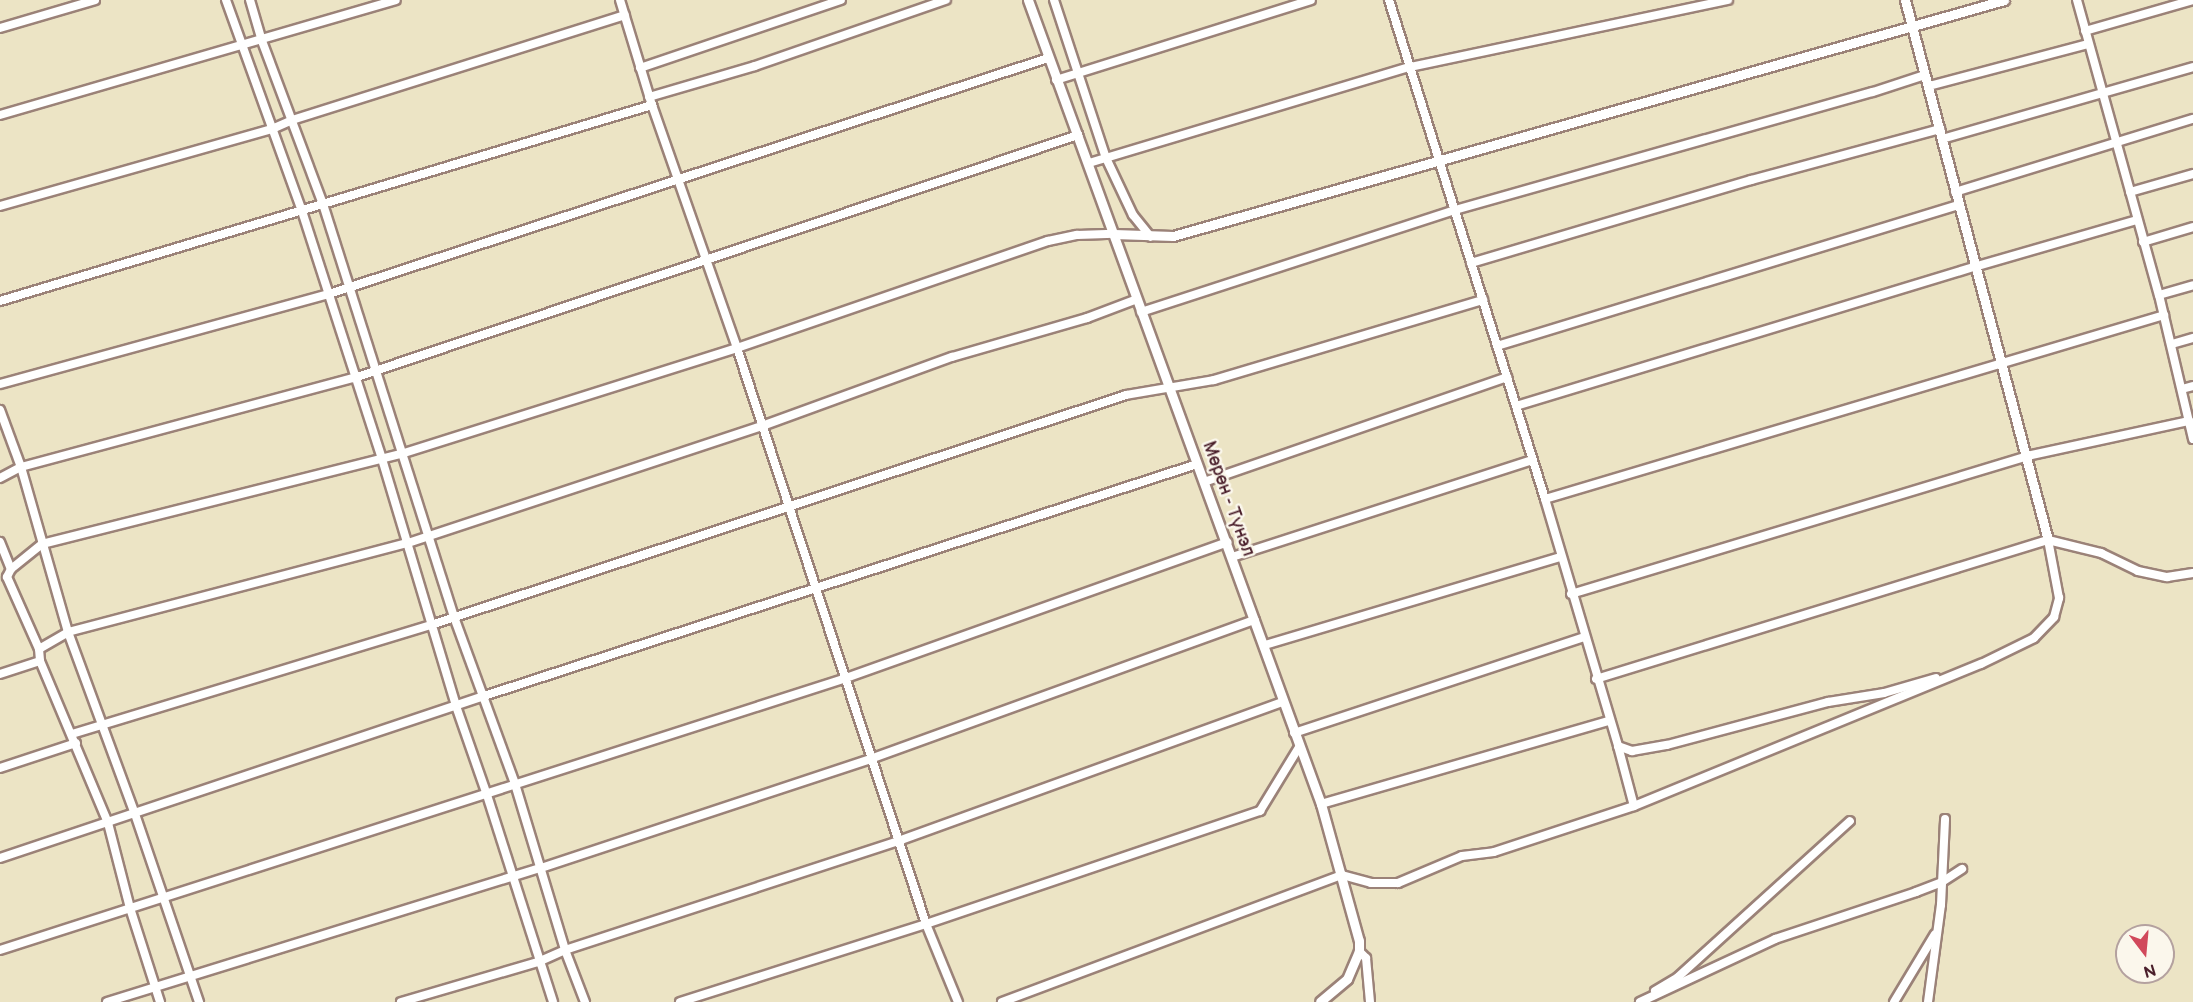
<!DOCTYPE html>
<html>
<head>
<meta charset="utf-8">
<style>
	body { margin:0 }
	#map { position:relative; width:2193px; height:1002px; overflow:hidden; background:#ece4c5; font-family:"Balsamiq Sans",sans-serif }
	div>[style] { position:absolute }
	[style*='--x'] { left:calc(var(--x)*1px); top:calc(var(--y)*1px); width:calc(var(--w)*1px); rotate:calc(var(--a)*1deg) }
	.roads { filter:drop-shadow(2px 0 #9b8278) drop-shadow(-2px 0 #9b8278) drop-shadow(0 2px #9b8278) drop-shadow(0 -2px #9b8278) }
	.minor>* { height:8px; margin:-4px; padding:0 4px; transform-origin:4px; border-radius:4px; background:#fff }
	.tertiary>* { height:9px; margin:-4.5px; padding:0 4.5px; transform-origin:4.5px; border-radius:4.5px; background:#fff }
	span { translate:-50% -50%; white-space:nowrap; text-align:center; line-height:1.15; -webkit-text-stroke:5px #fbf7ec; paint-order:stroke }
	.street-label { font-size:18px; color:#4a1f2b }
	.north { position:absolute; left:2115px; top:924px; width:60px; height:60px; box-sizing:border-box; background:#fbf7ec; border:2px solid #b4a19f; border-radius:50%; rotate:164deg; font-size:16px; font-weight:700; line-height:24px; text-align:center; color:#4a1f2b }
	.north::after { content:''; display:block; margin:auto; width:21px; height:27px; background:#d1495b; clip-path:polygon(50% 0,100% 100%,50% 72%,0 100%) }
</style>
</head>
<body>
<div id="map">
	<div class="roads">
		<div class="minor">
			<i style="--x:226;--y:0;--w:224;--a:70.2"></i>
			<i style="--x:302;--y:211;--w:261;--a:72.1"></i>
			<i style="--x:382;--y:459;--w:258;--a:73.3"></i>
			<i style="--x:456;--y:706;--w:94;--a:70.8"></i>
			<i style="--x:487;--y:795;--w:217;--a:72.3"></i>
			<i style="--x:250;--y:0;--w:43;--a:73.7"></i>
			<i style="--x:262;--y:41;--w:174;--a:69.5"></i>
			<i style="--x:323;--y:204;--w:433;--a:72.4"></i>
			<i style="--x:454;--y:617;--w:178;--a:69.9"></i>
			<i style="--x:515;--y:784;--w:173;--a:73.2"></i>
			<i style="--x:565;--y:950;--w:56;--a:69"></i>
			<i style="--x:620;--y:0;--w:110;--a:73.1"></i>
			<i style="--x:652;--y:105;--w:257;--a:70.7"></i>
			<i style="--x:737;--y:348;--w:606;--a:71.83"></i>
			<i style="--x:926;--y:924;--w:84;--a:67.7"></i>
			<i style="--x:1054;--y:0;--w:166;--a:71.8"></i>
			<i style="--x:1106;--y:158;--w:63;--a:64.7"></i>
			<i style="--x:1133;--y:215;--w:28;--a:51"></i>
			<i style="--x:1389;--y:0;--w:523;--a:72.64"></i>
			<i style="--x:1545;--y:499;--w:258;--a:73.5"></i>
			<i style="--x:1618;--y:746;--w:15;--a:20"></i>
			<i style="--x:1632;--y:751;--w:36;--a:-10"></i>
			<i style="--x:1667;--y:745;--w:167;--a:-15"></i>
			<i style="--x:1828;--y:702;--w:57;--a:-9.1"></i>
			<i style="--x:1884;--y:693;--w:54;--a:-16.1"></i>
			<i style="--x:2077;--y:0;--w:306;--a:74.5"></i>
			<i style="--x:2159;--y:295;--w:148;--a:76.7"></i>
			<i style="--x:0;--y:28;--w:99;--a:-16.4"></i>
			<i style="--x:2085;--y:31;--w:112;--a:-16"></i>
			<i style="--x:640;--y:68;--w:212;--a:-18.7"></i>
			<i style="--x:1056;--y:80;--w:267;--a:-17.4"></i>
			<i style="--x:1929;--y:86;--w:164;--a:-14.8"></i>
			<i style="--x:649;--y:97;--w:110;--a:-16.3"></i>
			<i style="--x:755;--y:66;--w:202;--a:-19.1"></i>
			<i style="--x:0;--y:115;--w:412;--a:-16.2"></i>
			<i style="--x:1942;--y:139;--w:261;--a:-16"></i>
			<i style="--x:1089;--y:163;--w:335;--a:-16.7"></i>
			<i style="--x:1410;--y:67;--w:325;--a:-11.9"></i>
			<i style="--x:1955;--y:192;--w:249;--a:-17.1"></i>
			<i style="--x:2130;--y:192;--w:66;--a:-15.9"></i>
			<i style="--x:0;--y:206;--w:283;--a:-15.8"></i>
			<i style="--x:272;--y:129;--w:22;--a:-24"></i>
			<i style="--x:292;--y:120;--w:349;--a:-17.5"></i>
			<i style="--x:2143;--y:242;--w:52;--a:-16.7"></i>
			<i style="--x:1471;--y:263;--w:292;--a:-16.5"></i>
			<i style="--x:1751;--y:180;--w:196;--a:-15.1"></i>
			<i style="--x:2159;--y:295;--w:35;--a:-16"></i>
			<i style="--x:0;--y:301;--w:681;--a:-16.73"></i>
			<i style="--x:1141;--y:312;--w:330;--a:-18"></i>
			<i style="--x:1455;--y:210;--w:434;--a:-15.8"></i>
			<i style="--x:1873;--y:92;--w:55;--a:-18.1"></i>
			<i style="--x:2172;--y:344;--w:22;--a:-16"></i>
			<i style="--x:1497;--y:346;--w:482;--a:-17"></i>
			<i style="--x:0;--y:384;--w:341;--a:-15.3"></i>
			<i style="--x:329;--y:294;--w:757;--a:-18.17"></i>
			<i style="--x:2182;--y:389;--w:11;--a:-15"></i>
			<i style="--x:1516;--y:406;--w:479;--a:-16.9"></i>
			<i style="--x:1974;--y:267;--w:170;--a:-16.1"></i>
			<i style="--x:0;--y:410;--w:61;--a:69.8"></i>
			<i style="--x:21;--y:467;--w:172;--a:74.1"></i>
			<i style="--x:68;--y:632;--w:194;--a:69.8"></i>
			<i style="--x:135;--y:814;--w:199;--a:71.2"></i>
			<i style="--x:0;--y:478;--w:24;--a:-28"></i>
			<i style="--x:21;--y:467;--w:345;--a:-15"></i>
			<i style="--x:354;--y:378;--w:764;--a:-18.55"></i>
			<i style="--x:1204;--y:482;--w:321;--a:-19.1"></i>
			<i style="--x:1545;--y:499;--w:646;--a:-16.55"></i>
			<i style="--x:0;--y:542;--w:29;--a:68"></i>
			<i style="--x:11;--y:569;--w:9;--a:117"></i>
			<i style="--x:7;--y:577;--w:79;--a:66"></i>
			<i style="--x:39;--y:649;--w:12;--a:85"></i>
			<i style="--x:40;--y:661;--w:176;--a:67.2"></i>
			<i style="--x:108;--y:823;--w:88;--a:75.5"></i>
			<i style="--x:130;--y:908;--w:99;--a:72.3"></i>
			<i style="--x:1232;--y:557;--w:316;--a:-17.9"></i>
			<i style="--x:11;--y:569;--w:40;--a:-39"></i>
			<i style="--x:42;--y:544;--w:370;--a:-14.1"></i>
			<i style="--x:401;--y:454;--w:352;--a:-17.5"></i>
			<i style="--x:737;--y:348;--w:329;--a:-19"></i>
			<i style="--x:1048;--y:241;--w:30;--a:-12"></i>
			<i style="--x:1077;--y:235;--w:37;--a:-2"></i>
			<i style="--x:1571;--y:594;--w:476;--a:-16.8"></i>
			<i style="--x:2027;--y:456;--w:166;--a:-12.2"></i>
			<i style="--x:1265;--y:645;--w:309;--a:-16.6"></i>
			<i style="--x:39;--y:649;--w:34;--a:-30"></i>
			<i style="--x:68;--y:632;--w:351;--a:-14.7"></i>
			<i style="--x:408;--y:543;--w:373;--a:-18.3"></i>
			<i style="--x:762;--y:426;--w:202;--a:-20"></i>
			<i style="--x:952;--y:357;--w:141;--a:-16.1"></i>
			<i style="--x:1087;--y:318;--w:53;--a:-20.8"></i>
			<i style="--x:0;--y:674;--w:42;--a:-18"></i>
			<i style="--x:1596;--y:679;--w:473;--a:-17.1"></i>
			<i style="--x:2048;--y:540;--w:55;--a:13.8"></i>
			<i style="--x:2101;--y:553;--w:41;--a:25.9"></i>
			<i style="--x:2138;--y:571;--w:30;--a:12"></i>
			<i style="--x:2167;--y:577;--w:26;--a:-9"></i>
			<i style="--x:1294;--y:733;--w:305;--a:-18.3"></i>
			<i style="--x:72;--y:734;--w:375;--a:-16.9"></i>
			<i style="--x:431;--y:625;--w:732;--a:-18.31"></i>
			<i style="--x:1126;--y:395;--w:89;--a:-9.7"></i>
			<i style="--x:1214;--y:380;--w:281;--a:-16.6"></i>
			<i style="--x:1618;--y:746;--w:62;--a:75.1"></i>
			<i style="--x:0;--y:768;--w:80;--a:-18.2"></i>
			<i style="--x:1321;--y:804;--w:300;--a:-16.1"></i>
			<i style="--x:0;--y:858;--w:510;--a:-18.51"></i>
			<i style="--x:484;--y:696;--w:750;--a:-18.02"></i>
			<i style="--x:0;--y:950;--w:889;--a:-17.82"></i>
			<i style="--x:846;--y:678;--w:405;--a:-19.6"></i>
			<i style="--x:1359;--y:951;--w:10;--a:45"></i>
			<i style="--x:1366;--y:958;--w:44;--a:84.8"></i>
			<i style="--x:1655;--y:991;--w:27;--a:-31"></i>
			<i style="--x:1678;--y:977;--w:232;--a:-42.2"></i>
			<i style="--x:107;--y:1002;--w:454;--a:-17.2"></i>
			<i style="--x:541;--y:868;--w:350;--a:-18.3"></i>
			<i style="--x:873;--y:758;--w:406;--a:-19.9"></i>
			<i style="--x:401;--y:1002;--w:143;--a:-16.3"></i>
			<i style="--x:538;--y:962;--w:30;--a:-24"></i>
			<i style="--x:565;--y:950;--w:354;--a:-18.1"></i>
			<i style="--x:901;--y:840;--w:407;--a:-19.9"></i>
			<i style="--x:680;--y:1002;--w:258;--a:-17.6"></i>
			<i style="--x:926;--y:924;--w:353;--a:-18.7"></i>
			<i style="--x:1260;--y:811;--w:75;--a:-58.6"></i>
			<i style="--x:1002;--y:1002;--w:363;--a:-20.5"></i>
			<i style="--x:1342;--y:875;--w:30;--a:15"></i>
			<i style="--x:1371;--y:883;--w:27;--a:0"></i>
			<i style="--x:1398;--y:883;--w:69;--a:-22.9"></i>
			<i style="--x:1462;--y:856;--w:32;--a:-7"></i>
			<i style="--x:1494;--y:852;--w:147;--a:-18.2"></i>
			<i style="--x:1634;--y:806;--w:375;--a:-22.3"></i>
			<i style="--x:1981;--y:664;--w:59;--a:-26.1"></i>
			<i style="--x:2034;--y:638;--w:29;--a:-46"></i>
			<i style="--x:2054;--y:617;--w:20;--a:-75"></i>
			<i style="--x:2059;--y:598;--w:59;--a:-100.7"></i>
			<i style="--x:1640;--y:1002;--w:149;--a:-25"></i>
			<i style="--x:1775;--y:939;--w:149;--a:-18.4"></i>
			<i style="--x:1916;--y:892;--w:28;--a:-21"></i>
			<i style="--x:1942;--y:882;--w:24;--a:-33"></i>
			<i style="--x:1894;--y:1002;--w:79;--a:-58.9"></i>
			<i style="--x:1928;--y:1002;--w:98;--a:-82.4"></i>
			<i style="--x:1941;--y:905;--w:86;--a:-87.3"></i>
		</div>
		<div class="tertiary">
			<i style="--x:1028;--y:0;--w:856;--a:69.98"></i>
			<i style="--x:1321;--y:804;--w:142;--a:74.5"></i>
			<i style="--x:1359;--y:941;--w:10;--a:90"></i>
			<i style="--x:1359;--y:951;--w:30;--a:113"></i>
			<i style="--x:1347;--y:979;--w:35;--a:140"></i>
			<i style="--x:1905;--y:0;--w:559;--a:75.17"></i>
			<i style="--x:1114;--y:234;--w:59;--a:1.9"></i>
			<i style="--x:1173;--y:236;--w:864;--a:-15.85"></i>
		</div>
	</div>
	<div class="street-label">
		<span style="left:1228px;top:499px;rotate:70deg">Мөрөн - Түнэл</span>
	</div>
	<div class="north">N</div>
</div>
</body>
</html>
